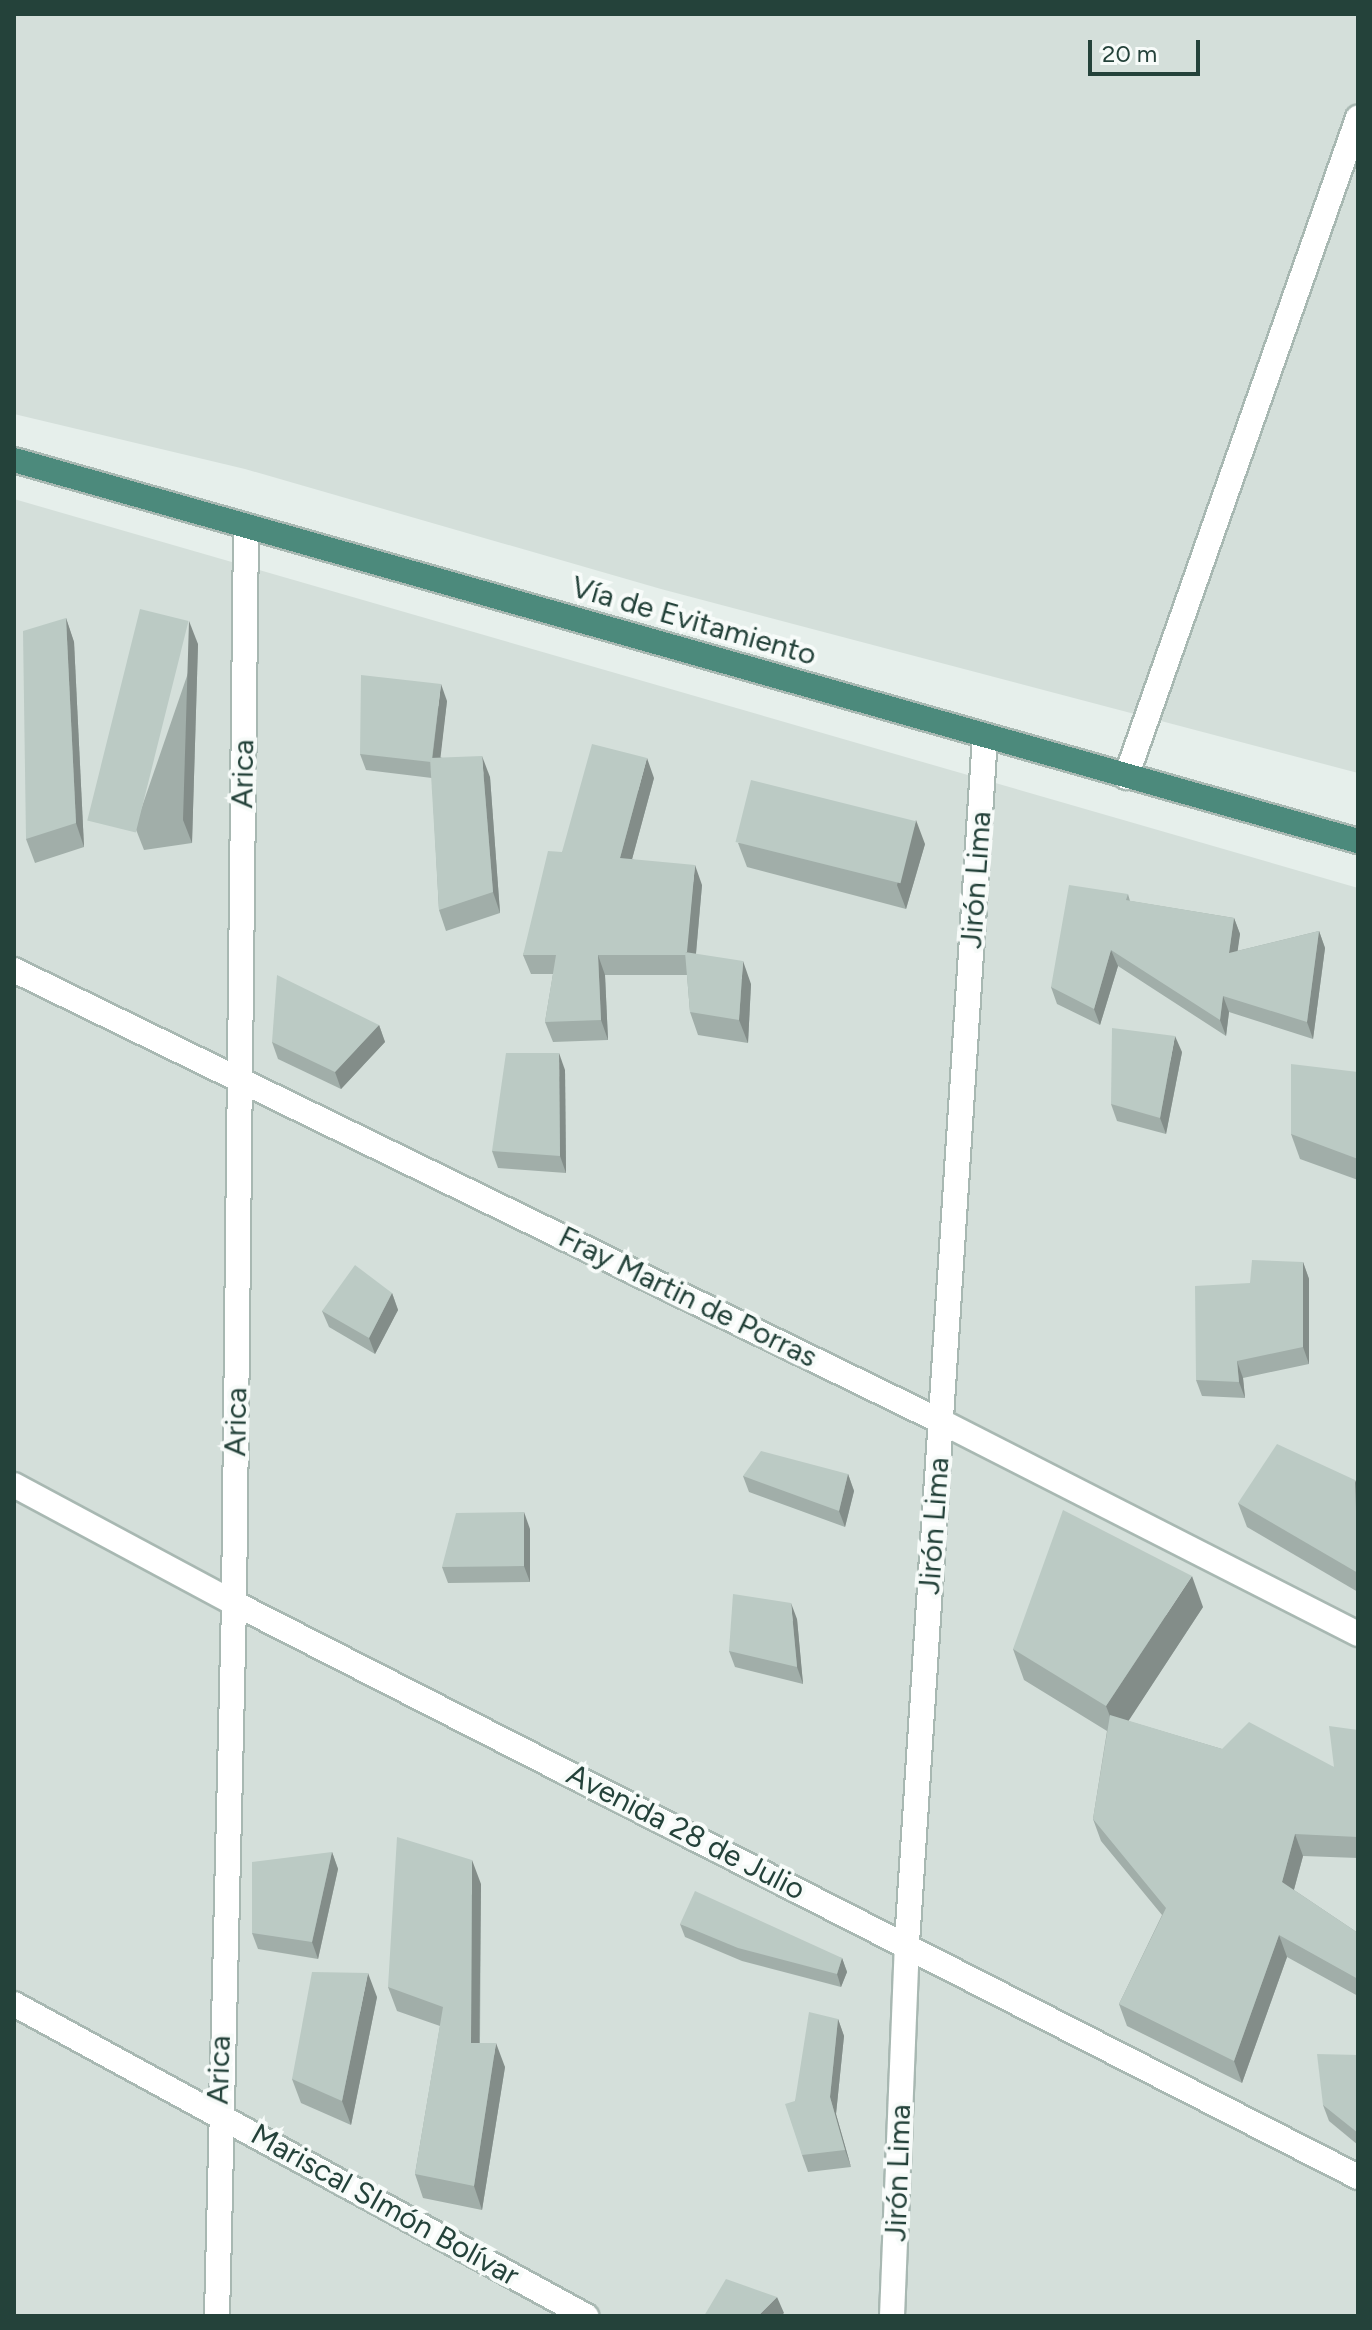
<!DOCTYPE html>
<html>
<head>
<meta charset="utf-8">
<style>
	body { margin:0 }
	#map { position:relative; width:1372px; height:2330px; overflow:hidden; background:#e6efeb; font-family:Figtree,sans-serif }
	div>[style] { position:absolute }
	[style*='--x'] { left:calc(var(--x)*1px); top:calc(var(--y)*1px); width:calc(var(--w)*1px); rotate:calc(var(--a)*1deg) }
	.built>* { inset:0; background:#d4dfda }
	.roads { filter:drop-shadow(2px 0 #a8b8b2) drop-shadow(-2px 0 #a8b8b2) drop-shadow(0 2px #a8b8b2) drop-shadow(0 -2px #a8b8b2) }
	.minor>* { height:24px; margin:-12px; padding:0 12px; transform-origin:12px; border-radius:12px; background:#fff }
	.trunk>* { height:24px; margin:-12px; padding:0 12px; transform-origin:12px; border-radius:12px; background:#4c8a7c }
	.wall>* { inset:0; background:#a1aea9 }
	.shaded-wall>* { inset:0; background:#838d89 }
	.building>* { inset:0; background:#bbcac4; transform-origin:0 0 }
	span { translate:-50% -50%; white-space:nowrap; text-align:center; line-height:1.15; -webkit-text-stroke:8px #f7fbf9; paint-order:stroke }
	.street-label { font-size:30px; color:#24423a }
	.frame { position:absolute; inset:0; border:16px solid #24423a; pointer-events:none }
	.scale { position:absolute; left:1088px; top:40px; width:112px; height:36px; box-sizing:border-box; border:4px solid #24423a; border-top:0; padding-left:10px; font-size:24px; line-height:28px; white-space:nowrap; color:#24423a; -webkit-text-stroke:6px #f7fbf9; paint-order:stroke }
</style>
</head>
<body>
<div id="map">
	<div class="built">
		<i style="clip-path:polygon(14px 14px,1358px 14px,1358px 773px,661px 589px,245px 469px,14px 414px)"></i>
		<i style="clip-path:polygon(14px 499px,1358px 888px,1358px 2316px,14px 2316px)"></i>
	</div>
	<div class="roads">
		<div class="minor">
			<i style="--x:1126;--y:777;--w:699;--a:-70.61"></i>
			<i style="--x:14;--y:970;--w:1030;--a:25.97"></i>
			<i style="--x:940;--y:1421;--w:469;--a:27"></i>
			<i style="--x:14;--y:1485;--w:250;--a:28.2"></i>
			<i style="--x:234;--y:1603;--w:1262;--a:27.05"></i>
			<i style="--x:14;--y:2004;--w:652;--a:28.61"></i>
			<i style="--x:217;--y:2316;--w:713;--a:-88.63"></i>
			<i style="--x:234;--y:1603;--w:1075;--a:-89.36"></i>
			<i style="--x:892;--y:2316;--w:373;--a:-87.7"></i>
			<i style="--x:907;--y:1943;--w:1209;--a:-86.3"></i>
		</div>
		<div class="trunk">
			<i style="--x:14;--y:460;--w:1397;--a:15.83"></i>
		</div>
	</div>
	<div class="wall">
		<i style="clip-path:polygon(66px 618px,74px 642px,84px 847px,35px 863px,26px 839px)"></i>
		<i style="clip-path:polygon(198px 644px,192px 843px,144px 850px,135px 827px)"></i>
		<i style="clip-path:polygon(447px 701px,440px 757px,490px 777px,500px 913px,446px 931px,439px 910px,432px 778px,366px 770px,360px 754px)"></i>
		<i style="clip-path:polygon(654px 778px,632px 859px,702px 885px,696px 954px,751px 984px,748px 1043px,698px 1035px,690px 1012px,687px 975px,605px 975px,608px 1040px,553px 1042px,545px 1022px,553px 974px,531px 974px,523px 955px,562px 852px)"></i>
		<i style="clip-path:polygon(738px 843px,925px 844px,906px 909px,747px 867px)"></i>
		<i style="clip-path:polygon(1128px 894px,1130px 901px,1234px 918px,1240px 934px,1237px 951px,1319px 931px,1325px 948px,1313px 1039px,1229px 1012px,1226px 1036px,1118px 966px,1100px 1025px,1057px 1004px,1051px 987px)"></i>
		<i style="clip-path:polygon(379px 1025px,385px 1042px,341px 1089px,278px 1059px,272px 1042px)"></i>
		<i style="clip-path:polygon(1182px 1052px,1166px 1134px,1117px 1121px,1111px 1104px)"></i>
		<i style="clip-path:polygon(565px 1070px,566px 1173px,498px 1168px,492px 1151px)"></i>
		<i style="clip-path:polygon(1358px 1072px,1358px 1180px,1300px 1159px,1291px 1134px)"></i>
		<i style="clip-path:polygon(1303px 1262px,1309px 1279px,1309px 1364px,1243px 1378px,1245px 1398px,1202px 1396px,1196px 1380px)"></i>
		<i style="clip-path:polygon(392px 1293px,398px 1310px,375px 1354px,329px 1327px,322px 1311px)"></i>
		<i style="clip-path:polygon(848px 1474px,854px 1491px,845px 1527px,749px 1492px,743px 1476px)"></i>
		<i style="clip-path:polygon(1355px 1480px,1358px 1489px,1358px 1592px,1247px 1527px,1238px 1503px)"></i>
		<i style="clip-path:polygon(530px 1529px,530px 1582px,448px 1583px,442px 1567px)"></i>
		<i style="clip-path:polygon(1203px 1607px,1128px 1721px,1222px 1749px,1334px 1767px,1358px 1730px,1358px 1858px,1303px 1856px,1294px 1890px,1358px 1933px,1358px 1996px,1287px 1957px,1242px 2083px,1127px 2026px,1119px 2004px,1162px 1915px,1101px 1841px,1093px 1819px,1107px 1731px,1024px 1680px,1013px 1649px)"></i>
		<i style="clip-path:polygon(797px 1619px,803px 1684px,735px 1667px,729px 1651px)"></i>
		<i style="clip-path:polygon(332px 1852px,338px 1869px,318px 1959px,258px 1949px,252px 1933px)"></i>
		<i style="clip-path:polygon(481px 1884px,480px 2043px,505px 2067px,482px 2210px,423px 2198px,415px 2174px,440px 2026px,397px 2011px,388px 1987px)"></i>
		<i style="clip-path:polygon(680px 1924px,842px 1958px,847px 1972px,841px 1987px,742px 1961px,685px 1937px)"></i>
		<i style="clip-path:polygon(377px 1997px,351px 2125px,301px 2103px,292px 2079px)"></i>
		<i style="clip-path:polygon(838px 2019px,844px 2036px,836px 2114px,851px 2167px,808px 2172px,802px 2155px,795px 2101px)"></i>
		<i style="clip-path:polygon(1358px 2055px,1358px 2145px,1329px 2121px,1323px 2105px)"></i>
	</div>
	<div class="shaded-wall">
		<i style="clip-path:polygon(66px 618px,74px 642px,84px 847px,76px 823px)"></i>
		<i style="clip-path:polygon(189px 621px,198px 644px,192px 843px,183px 820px)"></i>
		<i style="clip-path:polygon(441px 684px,447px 701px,438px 779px,432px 762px)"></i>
		<i style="clip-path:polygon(482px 756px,490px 777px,500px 913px,493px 892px)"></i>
		<i style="clip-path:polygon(647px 758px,654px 778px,627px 878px,620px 858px)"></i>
		<i style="clip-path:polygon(916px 820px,925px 844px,906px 909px,897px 885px)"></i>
		<i style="clip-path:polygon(695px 865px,702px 885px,694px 975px,686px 955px)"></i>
		<i style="clip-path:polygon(1234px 918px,1240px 934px,1235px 970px,1229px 953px)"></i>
		<i style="clip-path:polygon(1319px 931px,1325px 948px,1313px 1039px,1307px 1022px)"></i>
		<i style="clip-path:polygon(1111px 950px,1118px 966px,1100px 1025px,1094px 1009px)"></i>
		<i style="clip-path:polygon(598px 955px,605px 975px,608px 1040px,601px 1020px)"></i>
		<i style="clip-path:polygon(743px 961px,751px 984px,748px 1043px,739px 1020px)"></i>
		<i style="clip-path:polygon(1223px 996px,1229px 1012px,1226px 1036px,1220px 1020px)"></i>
		<i style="clip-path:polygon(379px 1025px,385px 1042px,341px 1089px,335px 1072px)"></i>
		<i style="clip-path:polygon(1175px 1036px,1182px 1052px,1166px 1134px,1160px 1118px)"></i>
		<i style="clip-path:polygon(559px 1053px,565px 1070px,566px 1173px,560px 1156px)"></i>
		<i style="clip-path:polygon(1303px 1262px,1309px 1279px,1309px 1364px,1303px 1347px)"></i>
		<i style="clip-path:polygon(392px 1293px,398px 1310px,375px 1354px,369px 1338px)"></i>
		<i style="clip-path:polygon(1237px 1361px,1243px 1378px,1245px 1398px,1239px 1382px)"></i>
		<i style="clip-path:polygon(848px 1474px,854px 1491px,845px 1527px,839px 1511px)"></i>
		<i style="clip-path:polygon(1355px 1480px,1358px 1489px,1358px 1558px)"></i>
		<i style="clip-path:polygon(524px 1512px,530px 1529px,530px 1582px,524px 1566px)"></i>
		<i style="clip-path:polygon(1192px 1576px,1203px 1607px,1118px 1737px,1106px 1706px)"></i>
		<i style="clip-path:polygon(791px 1603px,797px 1619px,803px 1684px,797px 1667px)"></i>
		<i style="clip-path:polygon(1295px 1834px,1303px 1856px,1290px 1904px,1282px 1882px)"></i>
		<i style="clip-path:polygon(332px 1852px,338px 1869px,318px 1959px,312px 1942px)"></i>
		<i style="clip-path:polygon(472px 1860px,481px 1884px,479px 2067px,471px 2043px)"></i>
		<i style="clip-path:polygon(1279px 1935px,1287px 1957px,1242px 2083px,1234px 2061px)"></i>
		<i style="clip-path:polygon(842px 1958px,847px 1972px,841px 1987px,837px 1974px)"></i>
		<i style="clip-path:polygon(368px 1973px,377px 1997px,351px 2125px,342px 2101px)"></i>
		<i style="clip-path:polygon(838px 2019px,844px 2036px,836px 2114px,851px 2167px,845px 2150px,830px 2097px)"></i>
		<i style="clip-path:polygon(496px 2043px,505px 2067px,482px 2210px,474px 2186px)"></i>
		<i style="clip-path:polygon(777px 2297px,784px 2313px,781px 2316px,758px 2316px)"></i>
	</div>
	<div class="building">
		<i style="left:140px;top:609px;width:50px;height:218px;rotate:14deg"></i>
		<i style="clip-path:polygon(66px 618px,76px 823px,26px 839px,23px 631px)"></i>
		<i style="clip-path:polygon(361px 675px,441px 684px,432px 758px,430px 758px,431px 762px,360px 754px)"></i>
		<i style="clip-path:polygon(592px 744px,647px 758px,620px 858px,695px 865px,687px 952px,685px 952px,686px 955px,598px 955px,601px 1020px,545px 1022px,556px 955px,523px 955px,548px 851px,562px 852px)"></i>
		<i style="clip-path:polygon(482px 756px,493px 892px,439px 910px,430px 758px)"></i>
		<i style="left:751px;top:780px;width:170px;height:64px;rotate:14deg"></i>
		<i style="clip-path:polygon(1069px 885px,1128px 894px,1126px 900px,1234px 918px,1229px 953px,1319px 931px,1307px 1022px,1223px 996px,1220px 1020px,1111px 950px,1094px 1009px,1051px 987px)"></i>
		<i style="clip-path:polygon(685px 952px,743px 961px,739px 1020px,690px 1012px)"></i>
		<i style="clip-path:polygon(277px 975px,379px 1025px,335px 1072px,272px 1042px)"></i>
		<i style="clip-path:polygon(1112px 1028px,1175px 1036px,1160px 1118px,1111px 1104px)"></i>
		<i style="clip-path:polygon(506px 1053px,559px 1053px,560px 1156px,492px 1151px)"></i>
		<i style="clip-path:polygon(1291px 1064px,1358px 1072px,1358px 1159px,1291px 1134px)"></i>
		<i style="clip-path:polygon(1252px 1260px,1303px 1262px,1303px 1347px,1237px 1361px,1239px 1382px,1196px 1380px,1195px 1286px,1250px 1283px)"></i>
		<i style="clip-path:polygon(355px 1265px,392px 1293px,369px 1338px,322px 1311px)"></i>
		<i style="clip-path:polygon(1277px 1444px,1355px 1480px,1358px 1573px,1238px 1503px)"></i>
		<i style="clip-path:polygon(761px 1451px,848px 1474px,839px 1511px,743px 1476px)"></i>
		<i style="clip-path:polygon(1063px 1510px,1192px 1576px,1106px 1706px,1013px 1649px)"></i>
		<i style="clip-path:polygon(524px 1512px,524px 1566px,442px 1567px,456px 1513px)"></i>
		<i style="clip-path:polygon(733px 1594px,791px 1603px,797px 1667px,729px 1651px)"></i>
		<i style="clip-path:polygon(1110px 1715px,1222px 1749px,1249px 1722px,1334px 1767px,1329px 1726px,1358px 1730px,1358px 1837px,1295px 1834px,1282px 1882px,1358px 1933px,1358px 1979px,1279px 1935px,1234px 2061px,1119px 2004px,1166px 1908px,1093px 1819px)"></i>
		<i style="clip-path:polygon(397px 1837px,472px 1860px,471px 2043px,496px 2043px,474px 2186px,415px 2174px,443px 2007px,388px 1987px)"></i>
		<i style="clip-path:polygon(332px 1852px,312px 1942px,252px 1933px,252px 1862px)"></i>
		<i style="clip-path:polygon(695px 1891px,842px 1958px,837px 1974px,738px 1948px,680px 1924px)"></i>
		<i style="clip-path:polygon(312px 1972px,368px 1973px,342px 2101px,292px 2079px)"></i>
		<i style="clip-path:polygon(809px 2012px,838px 2019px,830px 2097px,845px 2150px,802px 2155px,785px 2104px,795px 2101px)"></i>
		<i style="clip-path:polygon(1317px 2054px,1358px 2055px,1358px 2133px,1323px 2105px)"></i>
		<i style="clip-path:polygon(726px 2279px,777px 2297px,758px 2316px,704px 2316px)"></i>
	</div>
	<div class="street-label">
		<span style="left:694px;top:621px;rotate:16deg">Vía de Evitamiento</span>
		<span style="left:243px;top:774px;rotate:-89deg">Arica</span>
		<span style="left:976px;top:880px;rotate:-86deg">Jirón Lima</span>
		<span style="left:688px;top:1297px;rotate:26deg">Fray Martin de Porras</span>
		<span style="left:236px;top:1422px;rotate:-89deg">Arica</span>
		<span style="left:934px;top:1526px;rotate:-86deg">Jirón Lima</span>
		<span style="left:686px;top:1832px;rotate:27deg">Avenida 28 de Julio</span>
		<span style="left:219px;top:2070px;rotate:-88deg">Arica</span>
		<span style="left:898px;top:2173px;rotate:-88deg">Jirón Lima</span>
		<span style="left:385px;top:2205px;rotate:29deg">Mariscal SImón Bolívar</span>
	</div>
	<div class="frame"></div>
	<div class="scale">20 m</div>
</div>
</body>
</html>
